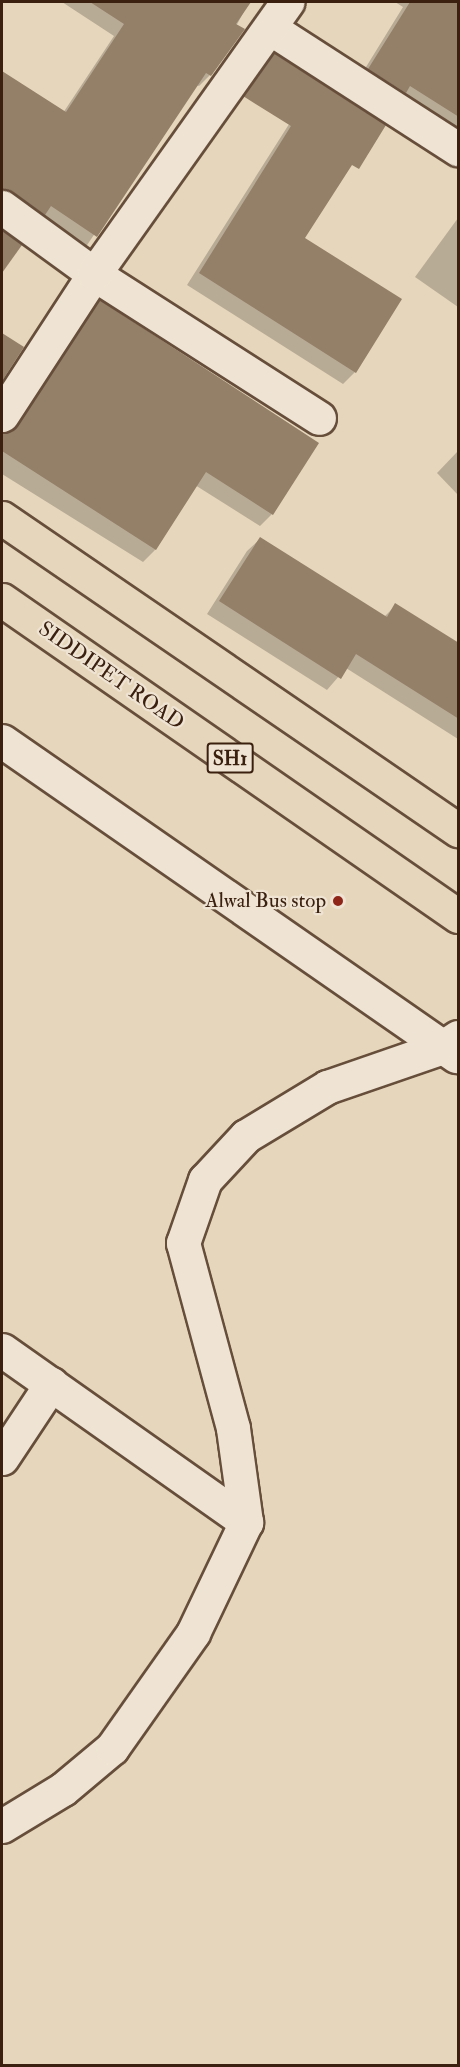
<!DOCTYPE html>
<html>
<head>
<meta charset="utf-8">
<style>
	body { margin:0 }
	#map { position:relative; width:460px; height:2067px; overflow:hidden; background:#e6d6bb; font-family:"IM FELL Double Pica",serif }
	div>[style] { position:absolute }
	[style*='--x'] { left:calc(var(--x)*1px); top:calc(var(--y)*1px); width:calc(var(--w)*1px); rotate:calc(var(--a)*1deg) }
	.shadow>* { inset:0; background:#0003 }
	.building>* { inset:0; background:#947f69 }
	.roads { filter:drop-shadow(2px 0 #664e3b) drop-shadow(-2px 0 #664e3b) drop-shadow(0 2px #664e3b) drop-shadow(0 -2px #664e3b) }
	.minor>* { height:33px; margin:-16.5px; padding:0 16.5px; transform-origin:16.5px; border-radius:16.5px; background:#efe4d3 }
	.major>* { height:33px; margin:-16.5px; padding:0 16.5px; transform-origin:16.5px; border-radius:16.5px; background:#e6d6bb }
	.dots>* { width:16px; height:16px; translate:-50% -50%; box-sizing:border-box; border:3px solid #efe4d3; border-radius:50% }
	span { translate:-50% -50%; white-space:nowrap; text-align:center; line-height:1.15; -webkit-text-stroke:4.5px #efe4d3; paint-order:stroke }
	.shield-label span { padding:2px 4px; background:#efe4d3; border:2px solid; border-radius:4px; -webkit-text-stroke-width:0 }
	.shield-label { font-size:20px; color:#3b2010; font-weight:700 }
	.street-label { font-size:21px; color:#3b2010 }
	.poi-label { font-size:21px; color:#3b2010 }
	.right { translate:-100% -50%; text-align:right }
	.frame { position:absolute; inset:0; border:3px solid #3b2010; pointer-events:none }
</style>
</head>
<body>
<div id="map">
	<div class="shadow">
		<i style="clip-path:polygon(62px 2px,249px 2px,210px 75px,199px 86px,196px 85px,85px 248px,2px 205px,2px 72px,63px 113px,114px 36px)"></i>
		<i style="clip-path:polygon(395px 2px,458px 2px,458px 136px,358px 80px,403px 7px)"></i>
		<i style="clip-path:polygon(291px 121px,303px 238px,355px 372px,343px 384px,187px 285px)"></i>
		<i style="clip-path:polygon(458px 218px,458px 307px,415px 277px)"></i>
		<i style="clip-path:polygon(2px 230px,20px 245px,2px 271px)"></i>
		<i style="clip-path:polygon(100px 302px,272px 514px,260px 526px,195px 485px,155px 550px,143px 562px,2px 474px,2px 432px,8px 433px)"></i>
		<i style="clip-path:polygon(2px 335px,22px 348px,2px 381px)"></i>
		<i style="clip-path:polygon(458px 451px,458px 495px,437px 473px)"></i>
		<i style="clip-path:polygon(260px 539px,384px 617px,396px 605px,458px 645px,458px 739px,346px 668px,327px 690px,207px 614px,247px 551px)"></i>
	</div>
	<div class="building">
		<i style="clip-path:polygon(90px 2px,251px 2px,236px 24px,245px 29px,211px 76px,206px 73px,97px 237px,51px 206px,45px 215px,13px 192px,2px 189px,2px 71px,66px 112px,124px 24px)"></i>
		<i style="clip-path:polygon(410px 2px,459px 2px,459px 117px,410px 86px,406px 93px,368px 69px)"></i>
		<i style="clip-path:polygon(274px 53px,386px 125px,359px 169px,352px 165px,305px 238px,402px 299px,356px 373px,199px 273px,291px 126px,243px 96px)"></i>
		<i style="clip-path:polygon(2px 230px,22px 245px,2px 273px)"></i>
		<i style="clip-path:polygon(100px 300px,319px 443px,273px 515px,206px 472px,156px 550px,2px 451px,2px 434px,18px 425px)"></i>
		<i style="clip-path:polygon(2px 333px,24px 347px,2px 381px)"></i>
		<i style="clip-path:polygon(260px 537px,387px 617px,395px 603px,459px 643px,459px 719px,356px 654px,341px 679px,219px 601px)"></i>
	</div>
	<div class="roads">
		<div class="minor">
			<i style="--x:270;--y:28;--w:224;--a:32.8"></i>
			<i style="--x:2;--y:207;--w:114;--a:36.1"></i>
			<i style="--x:94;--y:274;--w:267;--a:32.6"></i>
			<i style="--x:2;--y:415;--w:168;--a:-56.9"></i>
			<i style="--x:94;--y:274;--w:334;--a:-54.6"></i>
			<i style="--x:2;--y:741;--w:553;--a:34.75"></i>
			<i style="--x:2;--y:1350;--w:299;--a:35.2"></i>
			<i style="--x:2;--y:1458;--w:89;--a:-56.5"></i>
			<i style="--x:2;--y:1826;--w:71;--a:-31.2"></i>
			<i style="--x:63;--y:1789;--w:64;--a:-39.9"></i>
			<i style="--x:112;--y:1748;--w:141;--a:-54.8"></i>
			<i style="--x:193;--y:1633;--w:123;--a:-64.5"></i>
			<i style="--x:246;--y:1522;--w:95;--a:-97.9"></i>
			<i style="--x:233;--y:1428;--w:192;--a:-105.1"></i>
			<i style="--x:183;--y:1243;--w:67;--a:-70.8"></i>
			<i style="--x:205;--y:1180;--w:60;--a:-47"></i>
			<i style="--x:246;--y:1136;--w:95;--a:-31.2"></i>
			<i style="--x:327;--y:1087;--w:123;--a:-19"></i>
			<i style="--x:443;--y:1047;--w:18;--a:-34"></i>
		</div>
		<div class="major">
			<i style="--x:2;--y:518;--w:553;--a:34.38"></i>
			<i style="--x:2;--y:600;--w:555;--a:34.72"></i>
		</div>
	</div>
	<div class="dots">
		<i style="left:338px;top:901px;background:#8f2418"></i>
	</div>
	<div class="shield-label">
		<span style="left:230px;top:758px">SH1</span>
	</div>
	<div class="street-label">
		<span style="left:111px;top:676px;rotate:35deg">SIDDIPET ROAD</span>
	</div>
	<div class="poi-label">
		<span class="right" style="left:326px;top:901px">Alwal Bus stop</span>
	</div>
	<div class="frame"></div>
</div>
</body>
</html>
